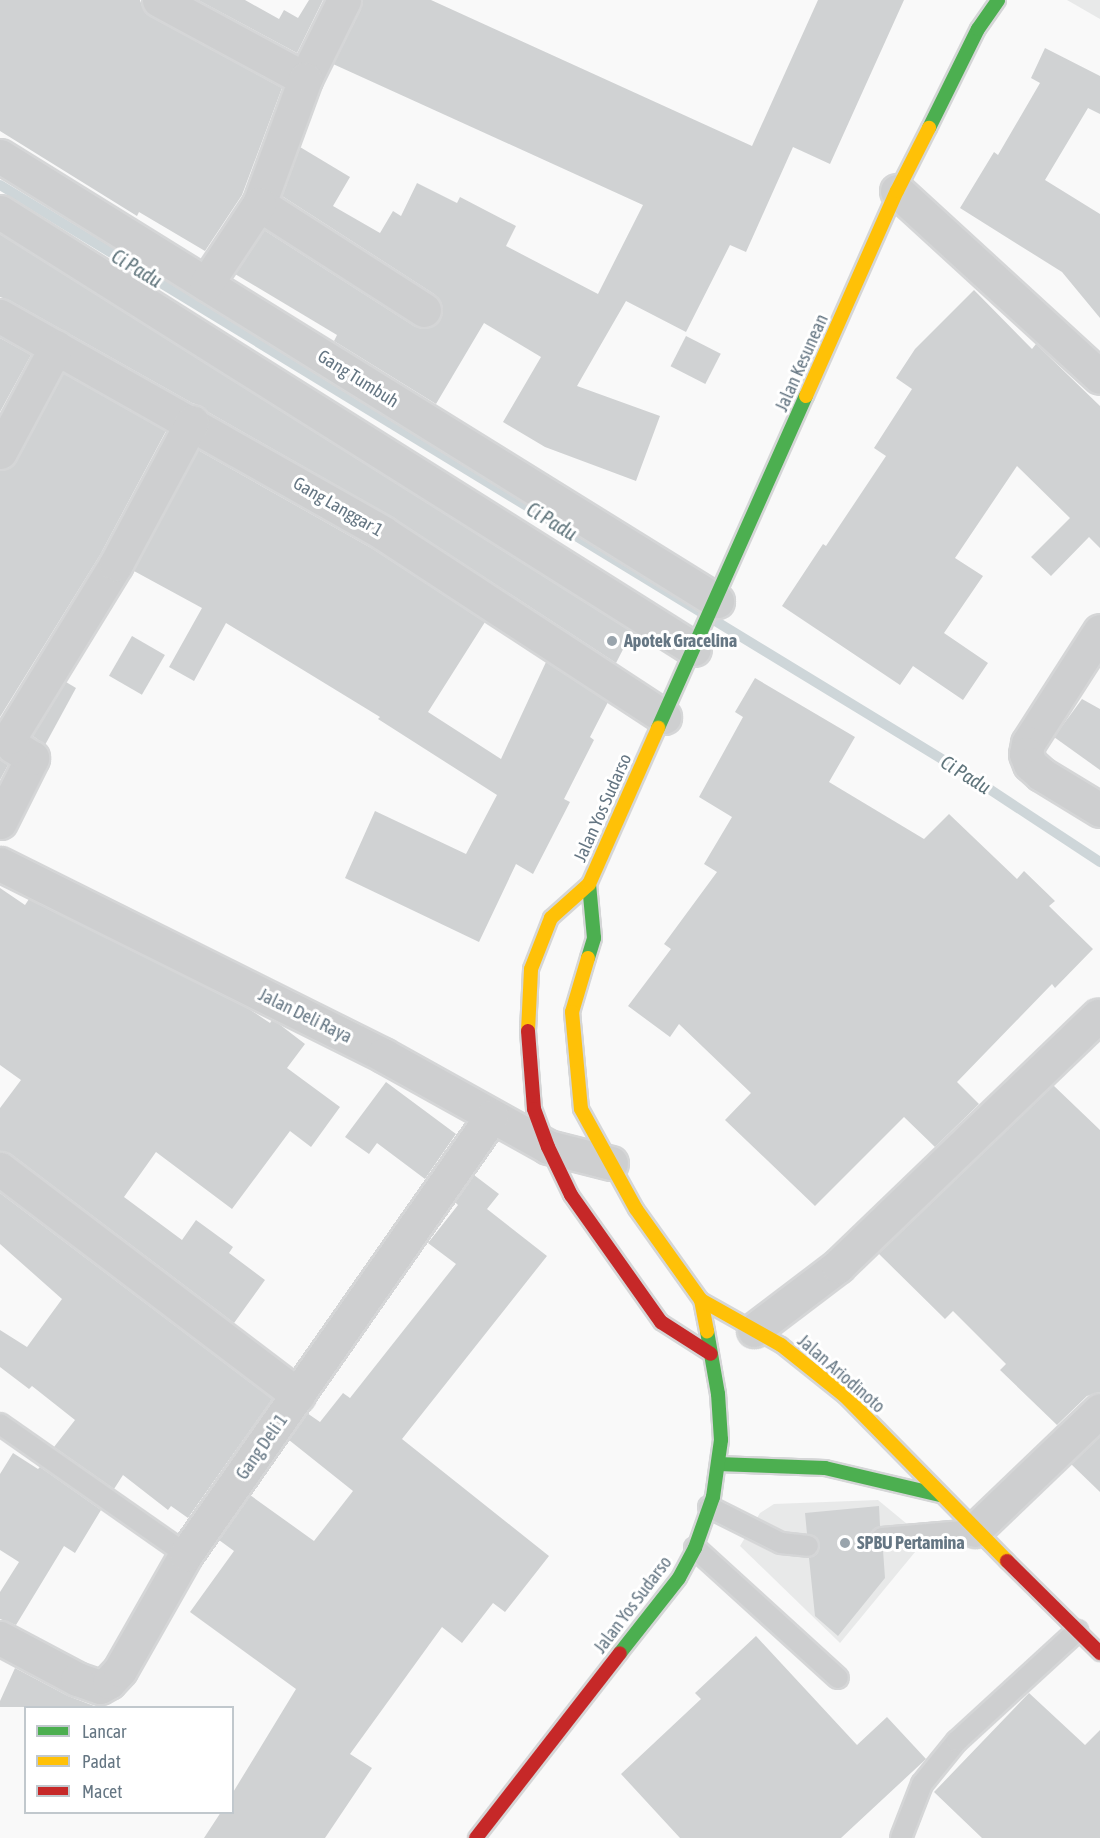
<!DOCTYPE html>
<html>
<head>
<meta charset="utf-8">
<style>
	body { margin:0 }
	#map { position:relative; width:1100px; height:1838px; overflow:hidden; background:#f9f9f9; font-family:"Asap Condensed",sans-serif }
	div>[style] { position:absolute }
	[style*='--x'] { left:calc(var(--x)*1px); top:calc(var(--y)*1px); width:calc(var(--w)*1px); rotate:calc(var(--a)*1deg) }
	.built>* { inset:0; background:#e8e9e9 }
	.stream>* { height:10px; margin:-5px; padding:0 5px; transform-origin:5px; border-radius:5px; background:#ced6d9 }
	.building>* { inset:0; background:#d0d2d3; transform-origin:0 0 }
	.roads { filter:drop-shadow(2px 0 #d5d6d7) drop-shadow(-2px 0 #d5d6d7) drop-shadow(0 2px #d5d6d7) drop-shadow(0 -2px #d5d6d7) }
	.lane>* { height:20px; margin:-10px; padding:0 10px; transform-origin:10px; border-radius:10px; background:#cecfd0 }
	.street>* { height:33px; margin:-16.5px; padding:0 16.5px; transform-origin:16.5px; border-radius:16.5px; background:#cecfd0 }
	.fast>* { height:14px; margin:-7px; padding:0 7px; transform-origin:7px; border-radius:7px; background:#4caf50 }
	.slow>* { height:14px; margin:-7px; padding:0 7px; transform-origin:7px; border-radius:7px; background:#ffc107 }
	.jam>* { height:14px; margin:-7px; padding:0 7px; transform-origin:7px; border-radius:7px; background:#c62828 }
	.dots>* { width:16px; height:16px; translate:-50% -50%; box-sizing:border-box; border:3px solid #fff; border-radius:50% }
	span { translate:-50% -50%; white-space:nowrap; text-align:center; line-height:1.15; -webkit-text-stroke:6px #fff; paint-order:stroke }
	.street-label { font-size:18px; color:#657683 }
	.poi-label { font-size:18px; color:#657683; font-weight:700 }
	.left { translate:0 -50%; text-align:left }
	.water-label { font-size:20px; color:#60757c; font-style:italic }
	.legend { position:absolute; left:24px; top:1706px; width:210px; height:108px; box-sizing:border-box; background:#fff; border:2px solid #c1c8cd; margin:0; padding:8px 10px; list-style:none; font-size:18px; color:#657683 }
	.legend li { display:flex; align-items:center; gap:12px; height:30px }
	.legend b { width:30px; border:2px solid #c1c8cd }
</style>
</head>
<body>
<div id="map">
	<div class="built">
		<i style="clip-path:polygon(1067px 0,1100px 0,1100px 19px)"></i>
		<i style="clip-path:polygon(878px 1500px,907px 1524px,920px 1546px,840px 1643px,740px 1546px,760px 1513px,774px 1504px)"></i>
	</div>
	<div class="stream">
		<i style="--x:0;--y:185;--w:1130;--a:31.36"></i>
		<i style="--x:965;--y:773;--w:162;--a:33.4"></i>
	</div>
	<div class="building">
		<i style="clip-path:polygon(0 0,140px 0,143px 9px,150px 16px,282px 88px,242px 195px,205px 251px,139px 212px,137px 216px,0 131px)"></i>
		<i style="clip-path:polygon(198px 0,245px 0,279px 19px,284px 10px,298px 18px,309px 0,323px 0,297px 53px)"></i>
		<i style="clip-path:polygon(363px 0,431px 0,752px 146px,818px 0,904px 0,830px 164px,793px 147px,746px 252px,730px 245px,686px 332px,626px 301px,577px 386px,660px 416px,636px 481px,545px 447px,503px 422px,541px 357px,484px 323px,436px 404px,334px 341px,337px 335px,235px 274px,264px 230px,414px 326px,423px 329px,432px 327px,440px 320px,443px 310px,441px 302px,434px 294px,282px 196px,300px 147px,350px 177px,333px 206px,380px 233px,393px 211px,401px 216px,417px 183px,457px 203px,460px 197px,516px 226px,506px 246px,598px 294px,643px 205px,333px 64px)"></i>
		<i style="clip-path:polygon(1045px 48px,1100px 76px,1100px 114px,1088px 108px,1045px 180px,1100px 214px,1100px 318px,1062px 272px,960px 208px,994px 152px,998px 155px,1040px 83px,1031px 78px)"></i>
		<i style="clip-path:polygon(0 234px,632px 632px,616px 663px,392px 517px,208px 412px,201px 406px,192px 403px,9px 300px,0 297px)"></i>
		<i style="clip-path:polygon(974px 290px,1032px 349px,1036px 344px,1100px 406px,1100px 548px,1089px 537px,1051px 576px,1031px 557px,1070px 518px,1017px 466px,955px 558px,983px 576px,944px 633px,988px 663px,963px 700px,913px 666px,900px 685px,782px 606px,823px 544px,826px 546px,886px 456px,874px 448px,912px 389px,896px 378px,915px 349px)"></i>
		<i style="left:686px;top:336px;width:39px;height:34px;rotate:27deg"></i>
		<i style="clip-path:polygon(0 338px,31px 355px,0 412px)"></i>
		<i style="clip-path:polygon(63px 373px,166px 431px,100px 555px,0 717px,0 471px,9px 468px,17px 461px)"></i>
		<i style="clip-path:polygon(198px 450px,373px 549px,485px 622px,428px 712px,501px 759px,546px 662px,608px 702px,590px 737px,594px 740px,564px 799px,570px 802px,533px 874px,516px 864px,479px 942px,345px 878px,375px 811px,466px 854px,497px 795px,378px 719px,380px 717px,226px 623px,194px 681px,169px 667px,202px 608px,134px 571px)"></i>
		<i style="left:132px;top:636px;width:38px;height:46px;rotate:30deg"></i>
		<i style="clip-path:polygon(755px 678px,855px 737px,829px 782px,924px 839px,949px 814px,1017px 879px,1024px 871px,1055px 901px,1049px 906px,1093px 949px,1055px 988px,1052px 984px,957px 1082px,979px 1104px,935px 1147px,904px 1117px,815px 1206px,725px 1120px,751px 1093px,679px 1024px,670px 1037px,628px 1006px,671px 949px,664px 944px,717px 872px,704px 864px,732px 817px,699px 797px,743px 717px,735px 712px)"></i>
		<i style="clip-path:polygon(66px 682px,76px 688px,45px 745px,33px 736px)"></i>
		<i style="clip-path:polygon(1082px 699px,1100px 709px,1100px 770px,1054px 737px)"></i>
		<i style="clip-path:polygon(0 758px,8px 765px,0 780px)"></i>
		<i style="clip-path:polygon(0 888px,25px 905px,29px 899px,249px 1009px,270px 1023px,272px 1020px,279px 1024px,305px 1044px,287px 1068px,340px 1107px,311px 1147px,290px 1131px,232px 1209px,156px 1152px,124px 1197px,182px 1240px,196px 1220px,233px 1247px,229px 1253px,265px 1280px,234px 1323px,11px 1154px,0 1151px,0 1108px,21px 1080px,0 1065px)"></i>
		<i style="clip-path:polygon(386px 1082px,456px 1134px,425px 1179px,377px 1143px,369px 1154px,345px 1137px)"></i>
		<i style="clip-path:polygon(1053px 1085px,1100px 1130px,1100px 1392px,1087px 1396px,1057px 1425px,1000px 1370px,1006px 1364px,953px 1311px,945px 1319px,878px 1253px)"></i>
		<i style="clip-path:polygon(474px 1175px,499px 1194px,487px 1209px,547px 1256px,402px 1439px,549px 1556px,505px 1612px,493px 1603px,462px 1643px,442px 1627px,350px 1754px,372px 1768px,325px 1838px,204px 1838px,221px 1812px,232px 1812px,232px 1794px,296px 1689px,190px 1612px,234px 1551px,219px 1540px,250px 1495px,314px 1541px,353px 1491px,289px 1440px,307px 1413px,320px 1422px,343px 1393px,350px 1398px,456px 1264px,428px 1243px,458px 1205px,455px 1202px)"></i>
		<i style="clip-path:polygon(0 1193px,272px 1399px,188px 1518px,171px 1506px,168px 1510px,123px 1475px,114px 1489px,54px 1447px,75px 1420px,32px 1386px,29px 1389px,0 1367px,0 1330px,27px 1347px,62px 1299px,0 1244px)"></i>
		<i style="clip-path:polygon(1100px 1436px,1100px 1492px,1071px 1464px)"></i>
		<i style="clip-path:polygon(13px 1453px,38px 1469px,40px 1467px,101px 1510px,75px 1553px,64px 1546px,16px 1625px,0 1619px,0 1592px,19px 1562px,0 1550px,0 1474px)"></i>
		<i style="clip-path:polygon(879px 1506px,880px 1526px,871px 1532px,870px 1540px,876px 1549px,883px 1550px,885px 1578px,838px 1636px,815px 1616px,809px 1558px,817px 1554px,820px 1547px,816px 1537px,807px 1534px,805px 1513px)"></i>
		<i style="clip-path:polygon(756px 1636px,857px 1745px,887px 1717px,926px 1759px,841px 1838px,680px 1838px,621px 1774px,701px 1699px,695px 1693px)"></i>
		<i style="clip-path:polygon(15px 1668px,68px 1696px,97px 1707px,0 1707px,0 1701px)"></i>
		<i style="clip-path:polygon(1029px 1693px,1085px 1745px,1100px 1730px,1100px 1838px,982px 1838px,934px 1792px)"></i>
	</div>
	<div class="roads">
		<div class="lane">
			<i style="--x:0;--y:1424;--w:227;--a:35"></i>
			<i style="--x:709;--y:1507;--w:80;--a:26.6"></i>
			<i style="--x:781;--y:1543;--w:27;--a:6"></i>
			<i style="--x:882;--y:1538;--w:93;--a:-4.9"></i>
			<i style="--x:695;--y:1548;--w:193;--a:42.3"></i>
			<i style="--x:901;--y:1838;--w:58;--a:-68.7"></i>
			<i style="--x:922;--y:1784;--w:55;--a:-50.9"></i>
			<i style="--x:957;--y:1741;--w:163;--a:-42.5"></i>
		</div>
		<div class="street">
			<i style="--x:159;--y:0;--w:166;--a:28.4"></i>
			<i style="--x:344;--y:0;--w:88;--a:116.3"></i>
			<i style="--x:305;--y:79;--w:133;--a:110.2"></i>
			<i style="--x:259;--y:204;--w:196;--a:32.7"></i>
			<i style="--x:0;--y:156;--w:844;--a:31.83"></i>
			<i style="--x:897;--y:191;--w:275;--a:42.5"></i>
			<i style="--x:0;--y:212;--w:820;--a:32.2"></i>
			<i style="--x:206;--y:284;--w:96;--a:-56.5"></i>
			<i style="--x:0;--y:316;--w:440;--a:29.5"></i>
			<i style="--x:383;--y:533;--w:336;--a:33.2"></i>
			<i style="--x:0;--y:452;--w:119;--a:-61.9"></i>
			<i style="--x:1100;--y:631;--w:133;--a:122.7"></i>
			<i style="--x:1028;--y:743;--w:11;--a:100"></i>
			<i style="--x:1026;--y:754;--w:11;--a:68"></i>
			<i style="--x:1030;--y:764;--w:15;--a:42"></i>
			<i style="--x:1041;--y:774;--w:69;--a:31.4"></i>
			<i style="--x:0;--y:822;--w:72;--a:-63.4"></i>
			<i style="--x:32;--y:758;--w:22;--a:-148"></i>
			<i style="--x:13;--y:746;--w:9;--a:-108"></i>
			<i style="--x:10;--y:737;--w:203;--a:-58.5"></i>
			<i style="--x:116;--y:564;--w:161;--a:-61.8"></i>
			<i style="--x:0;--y:864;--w:428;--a:26.5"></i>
			<i style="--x:383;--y:1055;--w:189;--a:29.1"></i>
			<i style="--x:548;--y:1147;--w:65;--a:14.3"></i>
			<i style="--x:0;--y:1169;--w:374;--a:37.2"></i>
			<i style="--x:754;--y:1330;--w:106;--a:-37.3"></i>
			<i style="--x:838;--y:1266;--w:361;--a:-43.9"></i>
			<i style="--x:975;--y:1530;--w:173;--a:-43.8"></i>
			<i style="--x:0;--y:1638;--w:87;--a:28"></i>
			<i style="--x:77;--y:1679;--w:24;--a:19"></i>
			<i style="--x:100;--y:1687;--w:10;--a:-29"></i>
			<i style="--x:109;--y:1682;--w:16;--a:-47"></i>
			<i style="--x:120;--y:1670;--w:133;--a:-60.4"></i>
			<i style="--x:186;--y:1554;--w:534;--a:-55.06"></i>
		</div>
		<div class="fast">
			<i style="--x:929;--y:128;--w:110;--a:-63.7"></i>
			<i style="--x:978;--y:29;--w:35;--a:-55"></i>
			<i style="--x:658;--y:728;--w:363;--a:-66"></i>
			<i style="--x:588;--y:958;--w:21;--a:-73"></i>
			<i style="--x:594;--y:938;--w:54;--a:-95.3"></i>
			<i style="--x:718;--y:1464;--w:107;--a:2.1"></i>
			<i style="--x:825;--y:1468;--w:118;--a:13.2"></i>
			<i style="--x:620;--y:1653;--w:95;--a:-51.8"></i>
			<i style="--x:679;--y:1578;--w:34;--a:-62"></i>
			<i style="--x:695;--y:1548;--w:54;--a:-70.6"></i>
			<i style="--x:713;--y:1497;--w:58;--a:-82"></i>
			<i style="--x:721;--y:1440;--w:46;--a:-93.7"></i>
			<i style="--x:718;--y:1394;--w:64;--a:-99.9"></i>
		</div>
		<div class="slow">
			<i style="--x:806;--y:396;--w:224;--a:-66.1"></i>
			<i style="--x:897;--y:191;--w:71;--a:-63.1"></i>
			<i style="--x:588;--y:958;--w:56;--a:106.5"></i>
			<i style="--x:572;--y:1012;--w:97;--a:84.7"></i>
			<i style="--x:581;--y:1109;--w:114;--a:61.2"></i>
			<i style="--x:636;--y:1209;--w:112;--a:54.5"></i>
			<i style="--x:701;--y:1300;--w:32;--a:79"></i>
			<i style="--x:528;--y:1031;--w:62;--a:-87.2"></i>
			<i style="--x:531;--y:969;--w:55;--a:-68.6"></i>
			<i style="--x:551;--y:918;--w:51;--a:-41.8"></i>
			<i style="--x:589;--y:884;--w:171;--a:-66.1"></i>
			<i style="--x:701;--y:1300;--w:92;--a:29.4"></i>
			<i style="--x:781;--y:1345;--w:82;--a:38.6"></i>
			<i style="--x:845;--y:1396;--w:231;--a:45.5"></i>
		</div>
		<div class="jam">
			<i style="--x:528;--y:1031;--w:78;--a:85.6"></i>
			<i style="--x:534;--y:1109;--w:40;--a:69.8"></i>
			<i style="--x:548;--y:1147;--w:53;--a:64.4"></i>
			<i style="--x:571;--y:1195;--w:156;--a:54.7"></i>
			<i style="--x:661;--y:1322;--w:59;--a:32.6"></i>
			<i style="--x:1007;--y:1561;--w:131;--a:44.7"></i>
			<i style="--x:476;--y:1838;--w:234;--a:-52.1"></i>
		</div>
	</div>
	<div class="dots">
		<i style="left:612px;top:641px;background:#99a4ac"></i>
		<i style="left:845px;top:1543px;background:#99a4ac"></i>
	</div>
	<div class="street-label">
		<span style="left:802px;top:363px;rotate:-66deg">Jalan Kesunean</span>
		<span style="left:358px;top:379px;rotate:32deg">Gang Tumbuh</span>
		<span style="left:338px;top:507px;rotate:30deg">Gang Langgar 1</span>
		<span style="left:603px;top:808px;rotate:-66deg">Jalan Yos Sudarso</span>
		<span style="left:305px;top:1016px;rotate:26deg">Jalan Deli Raya</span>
		<span style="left:841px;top:1374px;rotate:41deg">Jalan Ariodinoto</span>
		<span style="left:262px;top:1447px;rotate:-55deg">Gang Deli 1</span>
		<span style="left:633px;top:1605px;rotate:-53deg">Jalan Yos Sudarso</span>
	</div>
	<div class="poi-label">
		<span class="left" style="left:624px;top:641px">Apotek Gracelina</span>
		<span class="left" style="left:857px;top:1543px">SPBU Pertamina</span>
	</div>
	<div class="water-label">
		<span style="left:137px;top:268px;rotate:31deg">Ci Padu</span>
		<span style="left:552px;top:521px;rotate:31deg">Ci Padu</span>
		<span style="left:966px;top:774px;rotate:32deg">Ci Padu</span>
	</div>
	<ul class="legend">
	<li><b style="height:8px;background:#4caf50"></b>Lancar</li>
	<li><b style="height:8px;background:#ffc107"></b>Padat</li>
	<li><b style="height:8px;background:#c62828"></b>Macet</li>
	</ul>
</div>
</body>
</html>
